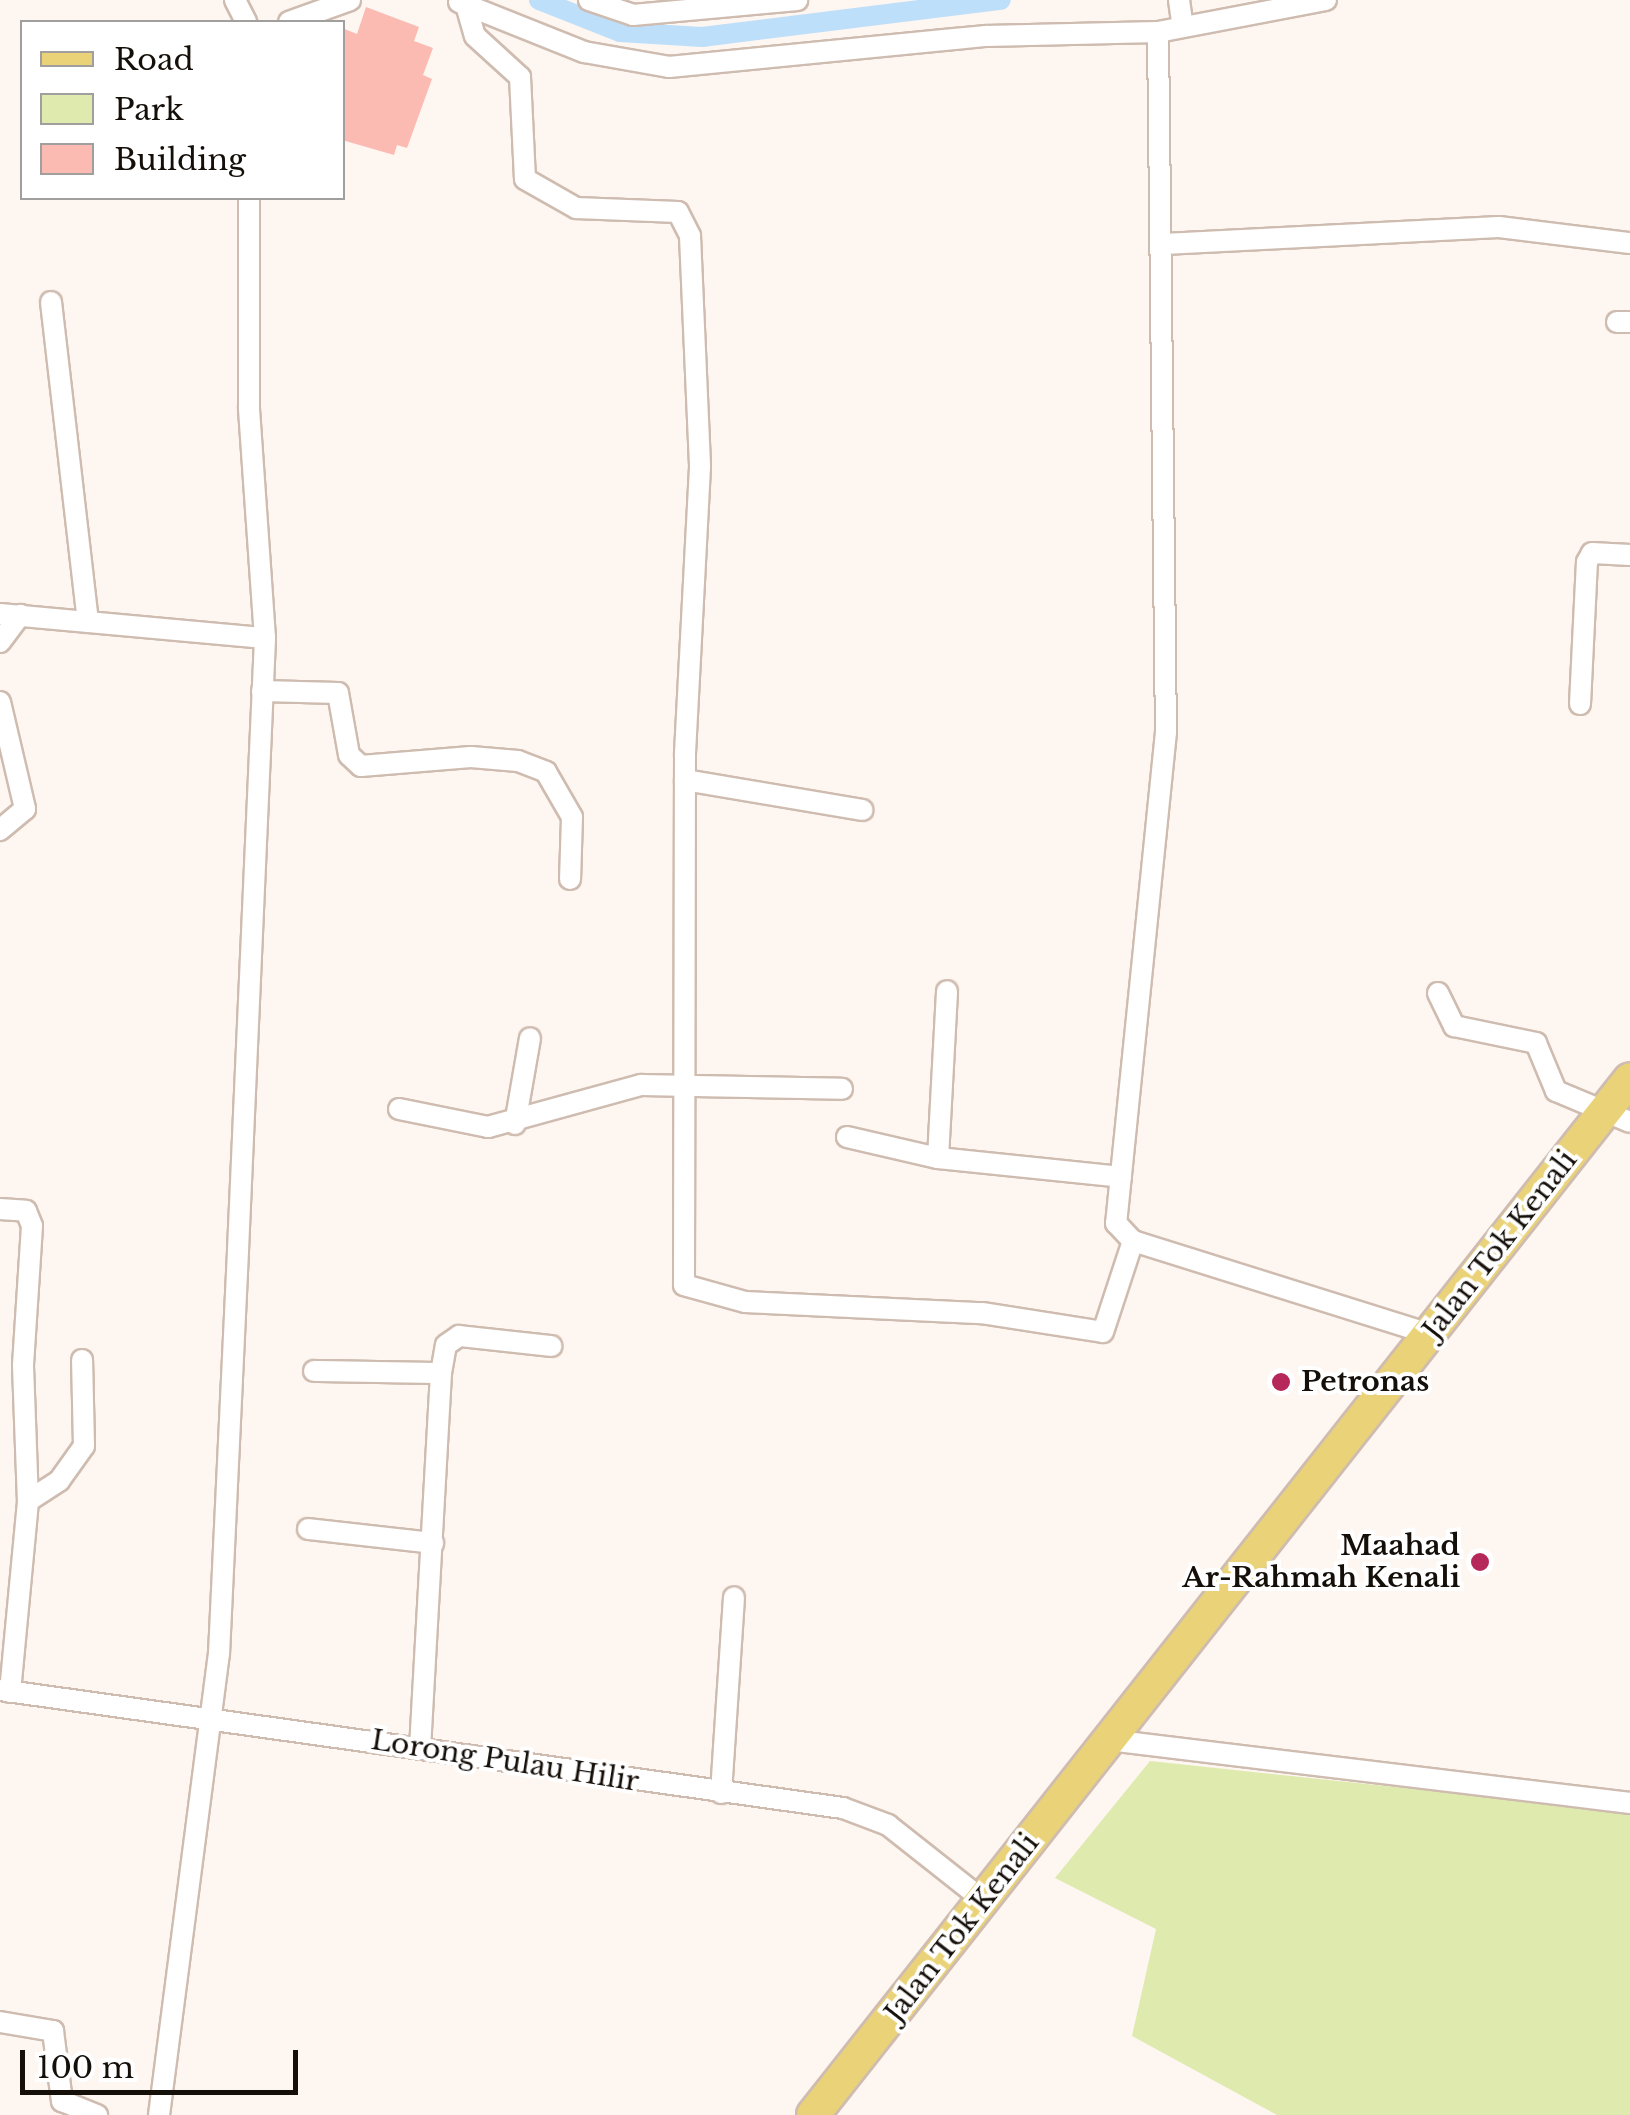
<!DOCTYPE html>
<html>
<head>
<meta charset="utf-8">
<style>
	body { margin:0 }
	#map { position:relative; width:1630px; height:2115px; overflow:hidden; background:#fef6f1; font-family:"Libre Baskerville",serif }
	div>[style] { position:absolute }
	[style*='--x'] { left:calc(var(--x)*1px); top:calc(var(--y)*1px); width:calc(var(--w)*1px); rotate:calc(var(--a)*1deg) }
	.green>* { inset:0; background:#dfeaae }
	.canal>* { height:20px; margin:-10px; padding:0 10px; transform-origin:10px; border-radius:10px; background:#bedff9 }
	.building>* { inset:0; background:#fbbbb3 }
	.roads { filter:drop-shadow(2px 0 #cfbcb0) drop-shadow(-2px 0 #cfbcb0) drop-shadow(0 2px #cfbcb0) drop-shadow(0 -2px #cfbcb0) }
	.minor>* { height:20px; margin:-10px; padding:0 10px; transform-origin:10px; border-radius:10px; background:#fff }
	.primary>* { height:32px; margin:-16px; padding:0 16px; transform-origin:16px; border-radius:16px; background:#ead278 }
	.dots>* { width:28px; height:28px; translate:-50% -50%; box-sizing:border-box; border:5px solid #fff; border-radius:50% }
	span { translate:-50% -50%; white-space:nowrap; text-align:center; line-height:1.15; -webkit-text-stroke:8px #fff; paint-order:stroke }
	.street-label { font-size:28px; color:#150f0a }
	.poi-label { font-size:28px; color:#150f0a; font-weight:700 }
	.left { translate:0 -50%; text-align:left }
	.right { translate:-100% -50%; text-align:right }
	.legend { position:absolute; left:20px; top:20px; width:325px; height:180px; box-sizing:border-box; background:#fff; border:2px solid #a19f9d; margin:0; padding:12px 18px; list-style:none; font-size:30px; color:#150f0a }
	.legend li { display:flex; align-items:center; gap:20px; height:50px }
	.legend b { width:50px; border:2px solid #a19f9d }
	.scale { position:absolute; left:20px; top:2050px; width:278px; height:45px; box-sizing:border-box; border:5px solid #150f0a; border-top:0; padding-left:12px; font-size:30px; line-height:35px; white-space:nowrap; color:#150f0a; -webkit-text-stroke:8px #fff; paint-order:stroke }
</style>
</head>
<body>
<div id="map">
	<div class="green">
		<i style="clip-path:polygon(1150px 1761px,1630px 1812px,1630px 2115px,1277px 2115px,1132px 2036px,1156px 1929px,1055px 1878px)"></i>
	</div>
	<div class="canal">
		<i style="--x:539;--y:0;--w:87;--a:21.6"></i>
		<i style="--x:620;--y:32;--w:82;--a:3.5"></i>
		<i style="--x:702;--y:37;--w:301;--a:-7.1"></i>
	</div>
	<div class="building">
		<i style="clip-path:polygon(366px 7px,419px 27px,414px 41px,433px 48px,423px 75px,432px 79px,407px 148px,397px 145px,394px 155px,342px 140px,342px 28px,357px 34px)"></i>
	</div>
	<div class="roads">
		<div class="minor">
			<i style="--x:235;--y:0;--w:25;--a:63"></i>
			<i style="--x:589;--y:0;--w:46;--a:18.8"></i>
			<i style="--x:633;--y:15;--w:165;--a:-5.2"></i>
			<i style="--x:1179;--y:0;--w:27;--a:82"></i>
			<i style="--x:459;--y:2;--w:135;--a:21.8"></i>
			<i style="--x:584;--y:52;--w:86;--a:10"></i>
			<i style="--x:669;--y:67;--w:319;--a:-5.6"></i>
			<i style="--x:986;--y:36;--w:172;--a:-1.3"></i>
			<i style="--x:1158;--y:32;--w:171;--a:-10.8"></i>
			<i style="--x:466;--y:5;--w:32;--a:74"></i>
			<i style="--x:475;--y:36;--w:61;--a:42.3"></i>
			<i style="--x:520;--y:77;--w:102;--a:87.2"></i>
			<i style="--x:525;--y:179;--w:59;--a:29.6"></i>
			<i style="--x:576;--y:208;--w:102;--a:2.2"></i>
			<i style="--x:678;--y:212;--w:27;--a:63"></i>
			<i style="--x:690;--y:236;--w:231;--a:87.5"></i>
			<i style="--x:700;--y:467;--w:289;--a:93"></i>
			<i style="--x:685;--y:756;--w:529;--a:90.11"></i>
			<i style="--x:684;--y:1285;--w:63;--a:15.6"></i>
			<i style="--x:745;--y:1302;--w:237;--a:2.7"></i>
			<i style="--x:982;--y:1313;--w:122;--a:8.9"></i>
			<i style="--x:1103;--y:1332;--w:96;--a:-71.8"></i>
			<i style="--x:289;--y:22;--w:65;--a:-19.8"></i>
			<i style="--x:1158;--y:32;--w:700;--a:89.35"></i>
			<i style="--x:1166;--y:732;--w:494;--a:95.8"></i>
			<i style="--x:1116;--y:1223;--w:25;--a:47"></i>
			<i style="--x:1133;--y:1241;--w:311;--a:17.4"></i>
			<i style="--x:1164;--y:244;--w:335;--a:-2.9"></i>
			<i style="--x:1499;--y:227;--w:132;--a:7"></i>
			<i style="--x:51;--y:302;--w:322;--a:83.4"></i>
			<i style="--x:1617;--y:322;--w:13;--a:0"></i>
			<i style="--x:0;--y:614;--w:266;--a:5.2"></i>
			<i style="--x:0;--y:642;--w:34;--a:-53"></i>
			<i style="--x:262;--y:691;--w:76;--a:1.5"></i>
			<i style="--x:338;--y:693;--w:63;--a:79.9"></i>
			<i style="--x:349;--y:755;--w:16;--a:43"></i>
			<i style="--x:361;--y:766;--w:110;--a:-4.7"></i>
			<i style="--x:471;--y:757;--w:47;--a:4.9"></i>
			<i style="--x:518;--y:761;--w:30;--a:21"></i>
			<i style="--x:546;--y:772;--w:52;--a:60"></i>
			<i style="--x:572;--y:817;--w:62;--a:91.8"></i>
			<i style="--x:0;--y:702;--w:110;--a:76.8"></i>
			<i style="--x:25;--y:809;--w:33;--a:140"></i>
			<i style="--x:1580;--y:704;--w:142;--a:-87.2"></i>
			<i style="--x:1587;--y:562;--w:10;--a:-61"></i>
			<i style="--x:1592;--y:553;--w:38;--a:3"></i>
			<i style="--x:685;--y:780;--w:180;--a:9.6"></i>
			<i style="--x:1438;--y:993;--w:37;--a:64"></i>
			<i style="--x:1454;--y:1026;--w:84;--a:11.7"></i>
			<i style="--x:1536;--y:1043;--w:52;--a:67.4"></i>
			<i style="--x:1556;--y:1091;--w:80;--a:22.7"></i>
			<i style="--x:399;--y:1109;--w:91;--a:11.4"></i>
			<i style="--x:488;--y:1127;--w:159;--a:-15.4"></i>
			<i style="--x:641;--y:1085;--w:201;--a:1.1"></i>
			<i style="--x:515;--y:1124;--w:87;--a:-80.1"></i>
			<i style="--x:847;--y:1137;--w:93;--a:13"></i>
			<i style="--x:938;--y:1158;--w:184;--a:5.9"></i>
			<i style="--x:938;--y:1158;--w:167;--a:-86.9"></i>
			<i style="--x:0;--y:1209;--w:26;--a:4"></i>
			<i style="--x:26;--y:1211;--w:16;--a:68"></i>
			<i style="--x:32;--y:1226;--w:140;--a:93.7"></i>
			<i style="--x:23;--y:1366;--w:135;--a:87.9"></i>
			<i style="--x:314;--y:1371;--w:127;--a:0.9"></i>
			<i style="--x:441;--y:1373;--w:372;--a:93.2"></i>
			<i style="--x:441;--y:1373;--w:28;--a:-80"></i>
			<i style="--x:446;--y:1345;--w:16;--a:-35"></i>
			<i style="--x:459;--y:1336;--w:93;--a:6.2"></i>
			<i style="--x:308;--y:1529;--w:126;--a:6.4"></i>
			<i style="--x:0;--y:1690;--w:851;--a:7.97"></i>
			<i style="--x:843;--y:1808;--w:48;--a:20.7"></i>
			<i style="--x:888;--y:1825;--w:121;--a:38.3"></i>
			<i style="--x:10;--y:1692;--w:192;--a:-84.6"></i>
			<i style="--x:28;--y:1501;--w:37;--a:-33"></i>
			<i style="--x:59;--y:1481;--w:43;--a:-54.5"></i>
			<i style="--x:84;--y:1446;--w:86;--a:-91.3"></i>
			<i style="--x:1109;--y:1740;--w:525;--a:6.89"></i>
			<i style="--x:721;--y:1793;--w:196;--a:-86.2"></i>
			<i style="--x:0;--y:2022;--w:54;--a:9.6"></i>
			<i style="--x:53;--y:2031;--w:71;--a:82.7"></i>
			<i style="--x:62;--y:2101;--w:38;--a:22"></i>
			<i style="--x:159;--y:2115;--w:465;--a:-82.6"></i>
			<i style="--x:219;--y:1654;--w:404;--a:-87.3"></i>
			<i style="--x:238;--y:1250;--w:613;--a:-87.47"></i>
			<i style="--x:265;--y:638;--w:232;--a:-94"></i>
			<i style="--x:249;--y:407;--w:209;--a:-90"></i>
		</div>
		<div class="primary">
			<i style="--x:813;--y:2115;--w:1319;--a:-51.74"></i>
		</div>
	</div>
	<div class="dots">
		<i style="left:1281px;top:1382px;background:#b6285a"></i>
		<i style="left:1480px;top:1562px;background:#b6285a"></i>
	</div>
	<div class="street-label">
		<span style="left:1500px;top:1245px;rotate:-52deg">Jalan Tok Kenali</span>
		<span style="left:505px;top:1761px;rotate:9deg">Lorong Pulau Hilir</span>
		<span style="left:962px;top:1928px;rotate:-52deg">Jalan Tok Kenali</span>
	</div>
	<div class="poi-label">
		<span class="left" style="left:1301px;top:1382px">Petronas</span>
		<span class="right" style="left:1460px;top:1562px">Maahad<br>Ar-Rahmah Kenali</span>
	</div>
	<ul class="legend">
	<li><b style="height:12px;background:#ead278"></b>Road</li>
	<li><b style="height:28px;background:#dfeaae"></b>Park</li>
	<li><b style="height:28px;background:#fbbbb3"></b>Building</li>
	</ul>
	<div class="scale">100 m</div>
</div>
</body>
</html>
